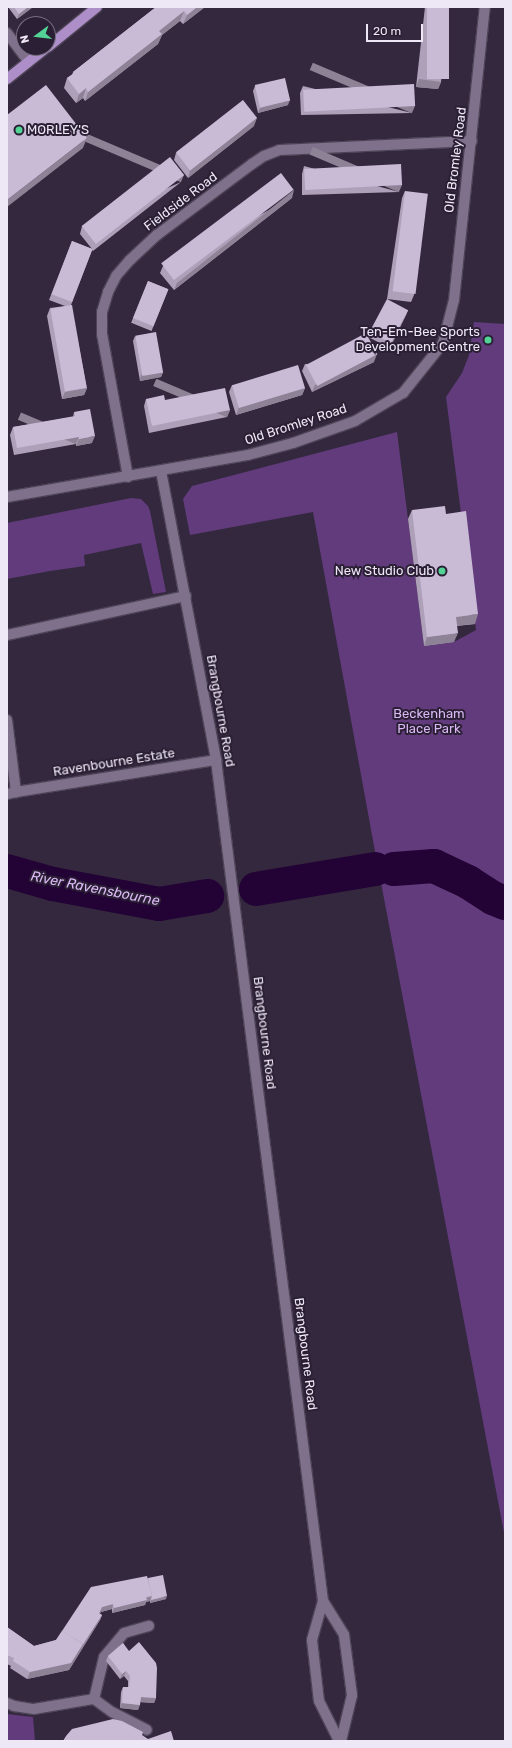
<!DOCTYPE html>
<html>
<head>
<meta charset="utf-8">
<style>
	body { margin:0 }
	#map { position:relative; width:512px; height:1748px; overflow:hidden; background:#34283e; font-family:Rubik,sans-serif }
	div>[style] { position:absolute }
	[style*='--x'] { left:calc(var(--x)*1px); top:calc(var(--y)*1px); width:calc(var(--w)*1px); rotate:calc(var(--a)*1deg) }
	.green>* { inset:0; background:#613b7c }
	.river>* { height:34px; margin:-17px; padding:0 17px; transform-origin:17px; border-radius:17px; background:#230235 }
	.roads { filter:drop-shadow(1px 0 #4e4457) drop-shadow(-1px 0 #4e4457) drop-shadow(0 1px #4e4457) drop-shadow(0 -1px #4e4457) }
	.minor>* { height:10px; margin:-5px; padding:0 5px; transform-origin:5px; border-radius:5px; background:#7f718b }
	.major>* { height:10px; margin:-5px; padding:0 5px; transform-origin:5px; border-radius:5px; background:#ae8ec8 }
	.wall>* { inset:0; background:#ada0b8; transform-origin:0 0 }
	.shaded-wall>* { inset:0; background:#8d8296; transform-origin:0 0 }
	.building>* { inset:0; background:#c9bad6; transform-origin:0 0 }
	.dots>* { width:11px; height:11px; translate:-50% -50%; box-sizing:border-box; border:2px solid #2a1f34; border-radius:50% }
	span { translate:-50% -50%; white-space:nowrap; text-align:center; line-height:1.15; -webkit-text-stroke:4px #2a1f34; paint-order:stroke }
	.poi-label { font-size:13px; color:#eee7f5 }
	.left { translate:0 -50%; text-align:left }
	.right { translate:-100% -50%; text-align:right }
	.street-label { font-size:13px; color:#eee7f5 }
	.park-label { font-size:13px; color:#d9b8f4 }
	.water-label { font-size:14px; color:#dbbaf6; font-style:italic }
	.frame { position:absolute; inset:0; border:8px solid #eee7f5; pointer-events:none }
	.north { position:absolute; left:16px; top:16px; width:40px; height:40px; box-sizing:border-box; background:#2a1f34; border:1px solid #786f81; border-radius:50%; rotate:255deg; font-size:11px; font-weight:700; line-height:16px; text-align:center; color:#eee7f5 }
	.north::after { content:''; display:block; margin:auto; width:14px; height:18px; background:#53d396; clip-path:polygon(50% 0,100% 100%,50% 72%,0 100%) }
	.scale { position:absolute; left:366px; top:24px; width:57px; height:18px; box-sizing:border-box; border:2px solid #eee7f5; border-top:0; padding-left:5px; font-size:12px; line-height:14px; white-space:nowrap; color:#eee7f5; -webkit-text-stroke:3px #2a1f34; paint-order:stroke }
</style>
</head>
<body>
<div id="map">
	<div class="green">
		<i style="clip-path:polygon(474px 322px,505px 324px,505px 1538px,372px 835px,313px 512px,190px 535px,183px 499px,192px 486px,397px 432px,424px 646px,454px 642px,476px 630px,446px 397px,462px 373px,469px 355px)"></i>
		<i style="clip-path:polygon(131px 498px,141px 499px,148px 506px,150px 511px,166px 592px,153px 594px,141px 543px,84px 555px,85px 566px,50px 571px,7px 579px,7px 523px)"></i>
		<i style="clip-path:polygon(7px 1714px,33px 1717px,35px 1741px,7px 1741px)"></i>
	</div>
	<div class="river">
		<i style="--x:394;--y:869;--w:40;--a:-4.3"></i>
		<i style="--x:434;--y:866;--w:38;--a:25"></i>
		<i style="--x:468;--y:882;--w:30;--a:33"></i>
		<i style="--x:493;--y:898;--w:13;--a:23"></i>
		<i style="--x:7;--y:871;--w:48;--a:15.8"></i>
		<i style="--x:53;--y:884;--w:108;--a:10.7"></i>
		<i style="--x:159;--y:904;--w:49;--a:-9.5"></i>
		<i style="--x:256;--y:889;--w:121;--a:-9.5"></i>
	</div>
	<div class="roads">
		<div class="minor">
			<i style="--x:7;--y:33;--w:36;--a:53"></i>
			<i style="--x:161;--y:471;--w:294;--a:79.2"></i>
			<i style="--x:216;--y:760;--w:848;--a:82.75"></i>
			<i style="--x:323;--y:1601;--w:41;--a:105.8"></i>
			<i style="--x:312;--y:1640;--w:61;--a:83.5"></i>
			<i style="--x:319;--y:1701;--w:45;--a:63.4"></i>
			<i style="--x:128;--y:477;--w:145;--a:-100.3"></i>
			<i style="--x:102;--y:334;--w:22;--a:-90"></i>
			<i style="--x:102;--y:312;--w:21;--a:-73"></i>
			<i style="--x:108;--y:292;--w:18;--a:-63"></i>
			<i style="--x:116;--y:276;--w:21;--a:-49"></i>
			<i style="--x:130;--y:260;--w:37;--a:-43"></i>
			<i style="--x:157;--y:235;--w:119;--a:-36.8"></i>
			<i style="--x:252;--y:164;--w:14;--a:-34"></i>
			<i style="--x:264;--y:156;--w:17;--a:-21"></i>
			<i style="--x:280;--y:150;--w:192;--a:-2.7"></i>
			<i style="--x:7;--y:497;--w:245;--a:-9.9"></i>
			<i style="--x:248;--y:455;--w:47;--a:-14.9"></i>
			<i style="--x:293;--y:443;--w:66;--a:-19.5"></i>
			<i style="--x:355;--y:421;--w:56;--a:-30.3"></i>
			<i style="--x:403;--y:393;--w:64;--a:-51.3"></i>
			<i style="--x:443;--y:343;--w:44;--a:-75.7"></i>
			<i style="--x:454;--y:300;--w:295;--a:-84"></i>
			<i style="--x:7;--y:635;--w:183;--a:-12.3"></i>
			<i style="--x:7;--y:720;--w:73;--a:82.9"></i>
			<i style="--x:16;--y:792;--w:9;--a:167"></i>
			<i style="--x:16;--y:792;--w:203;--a:-9.1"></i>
			<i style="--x:323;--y:1601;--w:40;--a:58"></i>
			<i style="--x:344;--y:1635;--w:61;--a:82.4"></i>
			<i style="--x:352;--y:1695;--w:47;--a:103.4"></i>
			<i style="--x:94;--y:1699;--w:43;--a:-76.6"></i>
			<i style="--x:104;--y:1657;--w:31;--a:-50"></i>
			<i style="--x:124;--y:1633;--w:26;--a:-16"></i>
			<i style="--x:7;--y:1703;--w:8;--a:23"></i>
			<i style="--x:14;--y:1706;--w:20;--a:9"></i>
			<i style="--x:34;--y:1709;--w:61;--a:-9.5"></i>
			<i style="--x:94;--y:1699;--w:22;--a:36"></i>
			<i style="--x:112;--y:1712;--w:39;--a:27"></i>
		</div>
		<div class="major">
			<i style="--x:48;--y:47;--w:63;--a:-39.2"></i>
			<i style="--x:7;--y:79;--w:50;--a:-38.5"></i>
		</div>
	</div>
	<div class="wall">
		<i style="clip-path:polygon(8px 7px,33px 7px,17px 19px)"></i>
		<i style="clip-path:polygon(156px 7px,205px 7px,183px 24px,180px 21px,162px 35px,158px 44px,85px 101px,83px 98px,76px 103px,64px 88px,67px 78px,72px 75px,73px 72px)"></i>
		<i style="clip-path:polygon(425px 7px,449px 7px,441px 82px,438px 89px,416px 87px)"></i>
		<i style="clip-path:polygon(255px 86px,288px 105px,258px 113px,253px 91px)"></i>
		<i style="clip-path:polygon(303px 86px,412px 113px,301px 115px,300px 93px)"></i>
		<i style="clip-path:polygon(254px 126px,188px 178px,174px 160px,176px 153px)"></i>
		<i style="clip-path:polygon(304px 166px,399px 192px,302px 195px,302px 174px)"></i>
		<i style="clip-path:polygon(181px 182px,93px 251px,92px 250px,71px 305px,87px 388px,84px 395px,62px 399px,47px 316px,50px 308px,65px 306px,49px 300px,72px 241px,92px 249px,80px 234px,82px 226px)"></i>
		<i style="clip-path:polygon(405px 191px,414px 295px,411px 302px,387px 299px,402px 198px)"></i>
		<i style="clip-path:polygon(292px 198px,174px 290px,160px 273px,163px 266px)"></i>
		<i style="left:148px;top:281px;width:22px;height:45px;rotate:22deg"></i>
		<i style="clip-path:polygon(408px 310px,406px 315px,390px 348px,368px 337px,370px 332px)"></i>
		<i style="clip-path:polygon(135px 336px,163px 372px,161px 377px,140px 381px,133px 341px)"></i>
		<i style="clip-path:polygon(374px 362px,312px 392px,302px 371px,305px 364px)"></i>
		<i style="clip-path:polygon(232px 385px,305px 388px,302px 395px,236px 415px,229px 392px)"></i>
		<i style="clip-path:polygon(146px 399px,165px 400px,230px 410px,227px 417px,149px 433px,144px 406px)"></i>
		<i style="clip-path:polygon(74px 412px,92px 443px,76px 446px,76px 444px,14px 455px,10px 435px,13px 427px,73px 417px)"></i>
		<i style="clip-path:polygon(412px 510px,475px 624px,457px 626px,454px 642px,424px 646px,408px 519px)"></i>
		<i style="clip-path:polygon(148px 1578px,166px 1599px,150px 1603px,150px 1601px,146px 1602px,145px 1605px,112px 1613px,112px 1609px,101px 1612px,99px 1614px,102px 1615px,100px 1620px,69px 1670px,27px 1679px,10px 1668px,11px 1666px,7px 1664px,7px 1627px,34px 1646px,56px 1640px,62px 1631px)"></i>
		<i style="clip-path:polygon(123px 1643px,156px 1698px,154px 1703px,140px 1702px,138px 1710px,120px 1708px,121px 1692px,123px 1687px,128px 1687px,128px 1681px,124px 1676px,120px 1679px,106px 1661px,108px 1656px)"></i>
	</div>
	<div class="shaded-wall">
		<i style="clip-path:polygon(28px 7px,33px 7px,17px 19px,19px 14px)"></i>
		<i style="clip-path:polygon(197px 7px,205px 7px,183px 24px,187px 15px)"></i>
		<i style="clip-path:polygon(184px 11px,180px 21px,162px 35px,158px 44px,85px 101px,88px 92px,159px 31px)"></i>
		<i style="clip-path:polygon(419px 79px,441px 82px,438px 89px,416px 87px)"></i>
		<i style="clip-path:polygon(86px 88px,83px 98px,76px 103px,79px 94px)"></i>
		<i style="clip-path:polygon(290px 100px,288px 105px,258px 113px,260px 108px)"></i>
		<i style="left:415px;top:106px;width:8px;height:111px;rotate:113deg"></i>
		<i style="clip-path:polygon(257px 118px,254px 126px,188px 178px,190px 170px)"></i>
		<i style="clip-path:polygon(87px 138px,83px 148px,7px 207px,7px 200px)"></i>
		<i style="left:184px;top:175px;width:8px;height:112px;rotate:113deg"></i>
		<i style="left:402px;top:185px;width:8px;height:97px;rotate:113deg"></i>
		<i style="clip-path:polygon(294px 190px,292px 198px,174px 290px,177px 283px)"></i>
		<i style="clip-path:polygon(408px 310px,406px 315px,390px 348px,392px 343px)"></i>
		<i style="clip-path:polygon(377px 354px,374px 362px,312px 392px,315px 385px)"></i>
		<i style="clip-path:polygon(163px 372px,161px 377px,140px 381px,141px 375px)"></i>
		<i style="clip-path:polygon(87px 388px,84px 395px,62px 399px,65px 392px)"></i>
		<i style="clip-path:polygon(305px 388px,302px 395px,236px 415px,239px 407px)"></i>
		<i style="left:230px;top:410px;width:8px;height:80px;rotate:113deg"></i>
		<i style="clip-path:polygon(95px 436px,92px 443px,76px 446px,79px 439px)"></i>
		<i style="left:79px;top:437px;width:8px;height:63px;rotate:113deg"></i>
		<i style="clip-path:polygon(478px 614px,475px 624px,452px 626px,456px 617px)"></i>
		<i style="clip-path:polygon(458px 633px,454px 642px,424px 646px,427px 637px)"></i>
		<i style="clip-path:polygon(152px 1596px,150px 1601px,146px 1602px,145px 1605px,112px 1613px,114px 1608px)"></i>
		<i style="clip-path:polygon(167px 1596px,166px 1599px,150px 1603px,151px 1600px)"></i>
		<i style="clip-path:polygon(113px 1604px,112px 1609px,101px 1612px,97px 1619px,99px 1613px,102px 1607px)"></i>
		<i style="clip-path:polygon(102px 1615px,100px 1620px,69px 1670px,27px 1679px,30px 1672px)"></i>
		<i style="clip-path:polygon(126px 1671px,124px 1676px,120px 1679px,122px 1674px)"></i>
		<i style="clip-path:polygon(141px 1697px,156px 1698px,154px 1703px,139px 1702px)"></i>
		<i style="clip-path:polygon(122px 1703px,140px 1705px,138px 1710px,120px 1708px)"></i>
	</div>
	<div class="building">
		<i style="clip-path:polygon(14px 7px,28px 7px,19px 14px)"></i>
		<i style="clip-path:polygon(156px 7px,197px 7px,187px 15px,184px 11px,159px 31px,162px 34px,88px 92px,86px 88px,79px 94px,67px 78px,74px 73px,73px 72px)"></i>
		<i style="left:427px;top:7px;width:22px;height:72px"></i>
		<i style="left:285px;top:78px;width:23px;height:31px;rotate:77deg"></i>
		<i style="left:414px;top:84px;width:22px;height:111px;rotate:87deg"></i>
		<i style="clip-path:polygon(46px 85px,87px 138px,7px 200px,7px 115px)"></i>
		<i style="left:243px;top:100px;width:23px;height:85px;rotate:52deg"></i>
		<i style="left:170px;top:157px;width:23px;height:112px;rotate:52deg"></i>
		<i style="left:401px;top:164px;width:21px;height:97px;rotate:87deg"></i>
		<i style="left:281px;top:173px;width:21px;height:150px;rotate:53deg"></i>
		<i style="left:405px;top:191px;width:23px;height:101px;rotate:7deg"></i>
		<i style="left:72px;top:241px;width:22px;height:57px;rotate:21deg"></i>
		<i style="left:148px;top:281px;width:22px;height:40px;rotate:22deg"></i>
		<i style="left:387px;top:299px;width:24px;height:37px;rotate:28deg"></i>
		<i style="left:72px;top:305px;width:84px;height:22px;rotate:80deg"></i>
		<i style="left:156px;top:332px;width:41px;height:21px;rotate:80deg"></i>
		<i style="left:366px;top:333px;width:24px;height:68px;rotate:62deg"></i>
		<i style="left:298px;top:365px;width:24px;height:69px;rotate:73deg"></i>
		<i style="clip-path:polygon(225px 388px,230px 410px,152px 426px,146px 399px,164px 395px,165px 400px)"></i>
		<i style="clip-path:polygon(90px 409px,95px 436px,79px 439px,79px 437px,17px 448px,13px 427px,75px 416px,74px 412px)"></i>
		<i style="clip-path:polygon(445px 506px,446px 514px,466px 511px,478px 614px,456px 617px,458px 633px,427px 637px,412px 510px)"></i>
		<i style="clip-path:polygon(163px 1575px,167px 1596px,151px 1600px,152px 1596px,148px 1578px)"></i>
		<i style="clip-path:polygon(147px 1576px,152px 1596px,146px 1597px,147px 1600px,114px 1608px,113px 1604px,102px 1607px,99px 1613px,102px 1615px,82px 1646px,83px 1644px,62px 1631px,91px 1587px)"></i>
		<i style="clip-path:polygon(7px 1627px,34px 1646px,56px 1640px,62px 1631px,83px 1644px,71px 1663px,30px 1672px,13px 1661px,14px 1658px,7px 1655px)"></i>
		<i style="clip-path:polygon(139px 1642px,156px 1663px,157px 1668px,156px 1698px,141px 1697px,140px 1705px,122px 1703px,123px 1687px,129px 1687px,130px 1676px,126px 1671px,122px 1674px,108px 1656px,123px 1643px,129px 1651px)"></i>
		<i style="clip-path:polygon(113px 1719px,122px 1721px,143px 1732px,142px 1735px,148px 1739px,171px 1731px,174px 1741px,63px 1741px,66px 1736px,72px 1729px)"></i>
	</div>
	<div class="dots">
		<i style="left:19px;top:130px;background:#53d396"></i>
		<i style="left:488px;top:340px;background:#53d396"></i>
		<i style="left:442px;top:571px;background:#53d396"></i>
	</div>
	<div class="poi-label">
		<span class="left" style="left:27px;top:130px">MORLEY'S</span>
		<span class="right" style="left:480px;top:340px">Ten-Em-Bee Sports<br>Development Centre</span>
		<span class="right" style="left:434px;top:571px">New Studio Club</span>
	</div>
	<div class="street-label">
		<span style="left:456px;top:160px;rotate:-83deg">Old Bromley Road</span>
		<span style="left:181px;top:202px;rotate:-37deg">Fieldside Road</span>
		<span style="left:296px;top:425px;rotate:-18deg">Old Bromley Road</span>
		<span style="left:220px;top:711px;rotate:80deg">Brangbourne Road</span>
		<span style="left:114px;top:763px;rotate:-9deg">Ravenbourne Estate</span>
		<span style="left:264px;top:1033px;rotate:83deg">Brangbourne Road</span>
		<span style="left:305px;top:1354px;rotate:83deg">Brangbourne Road</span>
	</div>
	<div class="park-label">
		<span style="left:429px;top:722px">Beckenham<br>Place Park</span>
	</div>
	<div class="water-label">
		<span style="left:95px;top:889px;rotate:11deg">River Ravensbourne</span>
	</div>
	<div class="frame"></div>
	<div class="north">N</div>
	<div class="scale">20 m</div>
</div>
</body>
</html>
